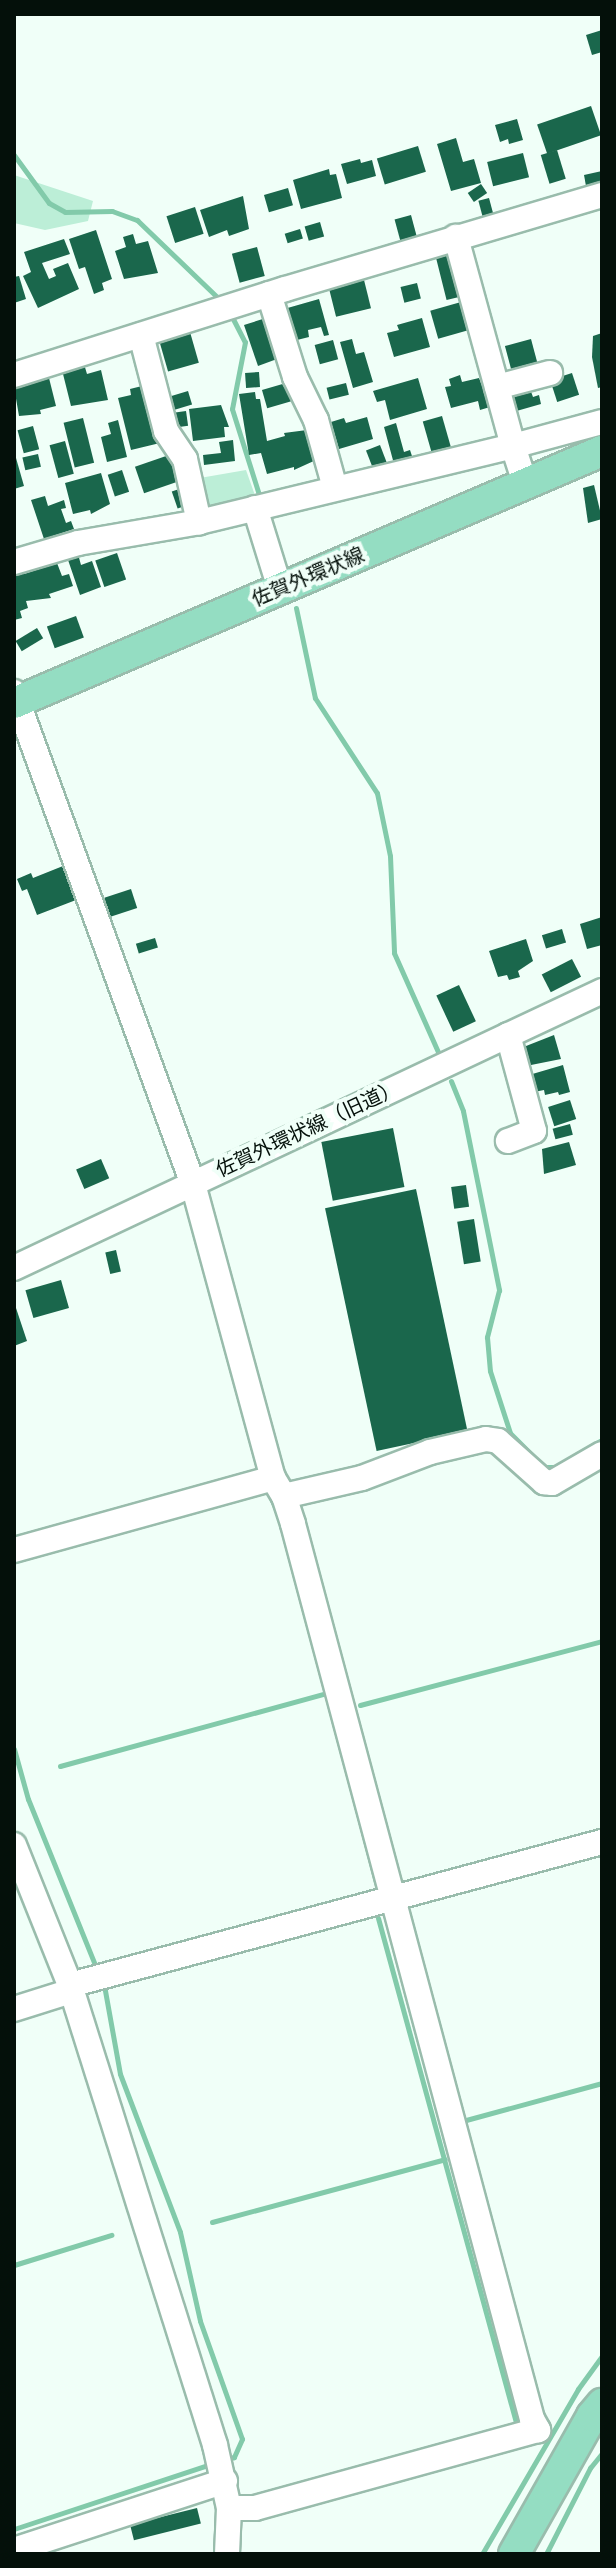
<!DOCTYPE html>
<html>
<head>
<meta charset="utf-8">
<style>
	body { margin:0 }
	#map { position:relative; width:616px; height:2568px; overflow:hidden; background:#f0fff8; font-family:"DM Sans","Noto Sans JP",sans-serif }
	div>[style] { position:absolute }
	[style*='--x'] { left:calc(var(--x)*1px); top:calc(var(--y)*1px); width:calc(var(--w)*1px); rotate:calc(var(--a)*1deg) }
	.green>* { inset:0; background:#bceed7 }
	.stream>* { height:5px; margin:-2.5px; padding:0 2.5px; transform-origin:2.5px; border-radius:2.5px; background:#82caaa }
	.building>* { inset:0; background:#1a674c; transform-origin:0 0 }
	.roads { filter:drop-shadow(2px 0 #99bcac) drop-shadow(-2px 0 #99bcac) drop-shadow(0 2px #99bcac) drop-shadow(0 -2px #99bcac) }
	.minor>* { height:24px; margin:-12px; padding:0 12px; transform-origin:12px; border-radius:12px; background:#fff }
	.major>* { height:30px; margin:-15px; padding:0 15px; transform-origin:15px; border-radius:15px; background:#94ddc2 }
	span { translate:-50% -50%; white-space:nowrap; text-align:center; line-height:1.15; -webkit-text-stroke:8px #f0fff8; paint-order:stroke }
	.street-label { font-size:20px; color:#04100a }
	.frame { position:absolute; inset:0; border:16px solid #04100a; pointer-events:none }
</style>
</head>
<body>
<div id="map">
	<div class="green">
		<i style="clip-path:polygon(14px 175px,93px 201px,88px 221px,45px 230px,14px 223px)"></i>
		<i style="clip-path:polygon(246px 470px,257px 501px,202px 517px,194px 479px)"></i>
	</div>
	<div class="stream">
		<i style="--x:14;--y:155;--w:59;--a:53.9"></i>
		<i style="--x:49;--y:203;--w:18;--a:29"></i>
		<i style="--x:65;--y:212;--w:47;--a:-1.2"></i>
		<i style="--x:112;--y:211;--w:27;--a:20"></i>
		<i style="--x:137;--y:220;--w:114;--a:43.9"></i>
		<i style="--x:231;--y:315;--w:30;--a:63"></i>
		<i style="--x:245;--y:342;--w:68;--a:101"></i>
		<i style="--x:232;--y:409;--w:93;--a:72.5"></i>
		<i style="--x:296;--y:608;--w:92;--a:78.1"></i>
		<i style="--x:315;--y:698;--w:113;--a:56.9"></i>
		<i style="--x:377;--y:793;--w:64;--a:78.3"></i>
		<i style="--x:390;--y:856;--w:97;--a:87.6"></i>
		<i style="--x:394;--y:953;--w:108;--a:66"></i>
		<i style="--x:451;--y:1081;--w:32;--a:68"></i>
		<i style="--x:463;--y:1111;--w:183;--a:78.6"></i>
		<i style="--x:499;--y:1290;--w:49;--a:104.3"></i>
		<i style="--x:487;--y:1337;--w:34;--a:85"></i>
		<i style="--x:490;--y:1371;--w:65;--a:72.1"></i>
		<i style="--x:510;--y:1433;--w:48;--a:45"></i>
		<i style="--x:544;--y:1467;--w:11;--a:0"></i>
		<i style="--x:574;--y:1456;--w:32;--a:-30"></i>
		<i style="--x:269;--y:1493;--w:23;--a:67"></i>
		<i style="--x:360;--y:1705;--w:250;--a:-14.8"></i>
		<i style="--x:14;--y:1749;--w:52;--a:74.4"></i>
		<i style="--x:28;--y:1799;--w:187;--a:68"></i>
		<i style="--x:60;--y:1766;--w:276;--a:-15.3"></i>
		<i style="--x:351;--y:1786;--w:107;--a:75.4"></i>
		<i style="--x:378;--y:1918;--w:527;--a:74.7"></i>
		<i style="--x:104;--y:1985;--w:90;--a:79.8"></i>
		<i style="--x:120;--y:2074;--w:169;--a:69.2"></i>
		<i style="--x:180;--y:2232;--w:91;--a:77.3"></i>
		<i style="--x:200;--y:2321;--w:125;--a:70.4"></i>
		<i style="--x:242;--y:2439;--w:20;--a:114"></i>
		<i style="--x:234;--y:2457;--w:10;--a:163"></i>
		<i style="--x:466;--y:2120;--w:141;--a:-15.2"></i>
		<i style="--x:212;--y:2222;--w:241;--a:-15.1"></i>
		<i style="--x:14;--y:2265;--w:102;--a:-17.2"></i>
		<i style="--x:14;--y:2529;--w:207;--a:-18.3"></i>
		<i style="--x:482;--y:2554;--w:191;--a:-59.8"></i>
		<i style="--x:578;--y:2389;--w:41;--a:-54"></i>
		<i style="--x:546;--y:2554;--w:97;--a:-62.9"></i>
		<i style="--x:590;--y:2468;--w:19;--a:-51"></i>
	</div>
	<div class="building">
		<i style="clip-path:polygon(602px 30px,602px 52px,592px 55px,586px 35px)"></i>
		<i style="left:591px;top:106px;width:31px;height:57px;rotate:71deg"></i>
		<i style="clip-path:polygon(517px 119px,523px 140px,509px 144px,508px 139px,500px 142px,495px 125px)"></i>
		<i style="clip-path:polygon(456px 138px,463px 162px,474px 159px,481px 183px,451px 191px,437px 144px)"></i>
		<i style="left:418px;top:146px;width:27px;height:43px;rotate:73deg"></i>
		<i style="left:557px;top:150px;width:30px;height:17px;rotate:73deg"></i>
		<i style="left:523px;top:153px;width:25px;height:37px;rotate:76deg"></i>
		<i style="clip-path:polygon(360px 159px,361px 163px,372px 160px,376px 176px,347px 184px,341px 164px)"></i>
		<i style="clip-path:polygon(329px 169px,330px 175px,336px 174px,342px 198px,301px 209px,293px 180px)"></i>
		<i style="clip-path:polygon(602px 171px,602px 183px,586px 186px,584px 175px)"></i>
		<i style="left:481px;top:184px;width:11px;height:16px;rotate:56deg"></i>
		<i style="left:288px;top:188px;width:18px;height:25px;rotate:74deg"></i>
		<i style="clip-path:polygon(243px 196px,249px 229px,229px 236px,227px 230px,209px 237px,200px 210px)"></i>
		<i style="left:489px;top:198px;width:16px;height:11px;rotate:75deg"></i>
		<i style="left:195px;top:207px;width:28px;height:30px;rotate:72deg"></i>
		<i style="left:411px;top:215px;width:23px;height:17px;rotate:75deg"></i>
		<i style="left:320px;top:222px;width:15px;height:16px;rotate:74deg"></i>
		<i style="left:300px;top:229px;width:10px;height:16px;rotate:73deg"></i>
		<i style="clip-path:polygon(96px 230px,112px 279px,102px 283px,104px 290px,94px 294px,85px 267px,79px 269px,69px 239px)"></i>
		<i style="clip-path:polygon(133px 234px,136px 244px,148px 241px,158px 273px,124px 279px,115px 251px,126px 247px,123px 237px)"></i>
		<i style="clip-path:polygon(64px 239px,70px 254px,42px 263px,49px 279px,56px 276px,53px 269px,68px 263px,79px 289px,38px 308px,23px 276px,31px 272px,24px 252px)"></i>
		<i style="left:257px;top:247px;width:30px;height:26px;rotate:75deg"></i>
		<i style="left:449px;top:252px;width:46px;height:14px;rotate:76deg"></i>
		<i style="clip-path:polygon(19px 276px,26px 299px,14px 303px,14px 277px)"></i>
		<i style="left:364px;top:280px;width:29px;height:36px;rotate:76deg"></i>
		<i style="left:417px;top:283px;width:16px;height:17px;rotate:76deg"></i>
		<i style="clip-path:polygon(319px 299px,329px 335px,324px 336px,321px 327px,308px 330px,309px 337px,293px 341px,284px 309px)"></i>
		<i style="left:461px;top:302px;width:29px;height:32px;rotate:74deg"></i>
		<i style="clip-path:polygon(269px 317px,277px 359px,258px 366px,244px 325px)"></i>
		<i style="clip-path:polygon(422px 318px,430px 347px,394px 357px,387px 333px,399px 330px,397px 325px)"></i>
		<i style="left:190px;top:332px;width:32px;height:32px;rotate:74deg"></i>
		<i style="clip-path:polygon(602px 333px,602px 387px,598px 388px,592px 357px,593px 336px)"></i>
		<i style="clip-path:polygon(352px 339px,356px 354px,364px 352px,373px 382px,353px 388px,340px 342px)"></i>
		<i style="left:531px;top:339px;width:24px;height:27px;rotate:75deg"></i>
		<i style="left:333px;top:340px;width:20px;height:19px;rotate:75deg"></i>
		<i style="clip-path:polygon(84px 364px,87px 374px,101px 370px,108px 400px,71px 406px,62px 370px)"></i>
		<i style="left:259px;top:372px;width:15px;height:14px;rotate:86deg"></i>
		<i style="left:572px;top:373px;width:23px;height:23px;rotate:72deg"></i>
		<i style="clip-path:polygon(460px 375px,462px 382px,479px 378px,490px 407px,480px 410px,478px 401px,451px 408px,445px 387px,451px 386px,449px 379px)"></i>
		<i style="clip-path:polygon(34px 376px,35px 381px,49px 378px,56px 406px,40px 410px,41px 414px,19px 416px,14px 387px)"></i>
		<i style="clip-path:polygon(418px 378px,427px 409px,390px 420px,385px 400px,377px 402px,373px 391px)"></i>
		<i style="left:286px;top:383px;width:19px;height:25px;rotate:74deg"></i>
		<i style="left:346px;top:383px;width:12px;height:20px;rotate:76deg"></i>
		<i style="clip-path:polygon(146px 385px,160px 443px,131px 450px,118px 398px,131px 395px,130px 389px)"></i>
		<i style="clip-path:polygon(530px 389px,533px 397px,539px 395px,541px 404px,513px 412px,508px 395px)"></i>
		<i style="left:188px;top:391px;width:14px;height:26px;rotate:73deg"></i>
		<i style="clip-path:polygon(255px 392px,256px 399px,260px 399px,267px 441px,285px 436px,284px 433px,307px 430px,316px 460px,294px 470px,294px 467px,267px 474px,261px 453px,249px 455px,239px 394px)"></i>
		<i style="clip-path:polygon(221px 405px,229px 427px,224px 427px,225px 437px,193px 441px,189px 409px)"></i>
		<i style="left:186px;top:411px;width:15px;height:18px;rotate:82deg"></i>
		<i style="left:442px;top:416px;width:35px;height:20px;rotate:74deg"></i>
		<i style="clip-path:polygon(367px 417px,373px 439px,339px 449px,331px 422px,344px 418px,346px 423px)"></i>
		<i style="left:83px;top:418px;width:46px;height:20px;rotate:76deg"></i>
		<i style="clip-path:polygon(118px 420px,127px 457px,107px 462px,101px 437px,111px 434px,108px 423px)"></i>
		<i style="clip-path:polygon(396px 423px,404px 452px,410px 450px,413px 459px,394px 464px,384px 427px)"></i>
		<i style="left:33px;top:426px;width:24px;height:16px;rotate:75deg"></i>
		<i style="clip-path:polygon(233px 440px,235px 461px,204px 465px,203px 455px,221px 453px,219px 442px)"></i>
		<i style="left:65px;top:441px;width:34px;height:16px;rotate:75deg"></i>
		<i style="left:380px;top:445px;width:19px;height:15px;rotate:69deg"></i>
		<i style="clip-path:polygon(14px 451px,24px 486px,14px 489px)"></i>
		<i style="left:38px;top:454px;width:13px;height:16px;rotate:77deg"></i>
		<i style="left:169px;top:455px;width:28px;height:36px;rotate:71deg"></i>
		<i style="left:122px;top:470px;width:23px;height:15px;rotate:72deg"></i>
		<i style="clip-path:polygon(101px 473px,110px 504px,91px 514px,90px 510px,73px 514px,65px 483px)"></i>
		<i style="clip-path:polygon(594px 485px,602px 519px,588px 523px,583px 488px)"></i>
		<i style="left:185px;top:487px;width:18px;height:14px;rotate:71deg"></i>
		<i style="clip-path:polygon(45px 496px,48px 506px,64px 500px,66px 508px,61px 509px,66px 523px,71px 521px,74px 529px,44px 539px,31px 500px)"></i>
		<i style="left:117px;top:553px;width:28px;height:23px;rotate:71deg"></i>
		<i style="clip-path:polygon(78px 554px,81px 565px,92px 561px,101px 587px,80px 595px,67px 557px)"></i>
		<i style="clip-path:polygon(57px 563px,62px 576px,69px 574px,73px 586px,49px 594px,51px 598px,26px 601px,28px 608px,20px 611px,22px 618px,14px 620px,14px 573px,23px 570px,24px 574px)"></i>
		<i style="left:76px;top:616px;width:23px;height:31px;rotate:70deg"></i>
		<i style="left:37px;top:628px;width:12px;height:25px;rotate:59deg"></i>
		<i style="clip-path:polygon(63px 866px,76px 900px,37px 915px,27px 889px,22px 891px,17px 879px,31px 873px,33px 878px)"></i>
		<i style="left:131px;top:889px;width:20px;height:28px;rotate:72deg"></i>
		<i style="clip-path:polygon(602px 917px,602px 945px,587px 949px,580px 924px)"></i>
		<i style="left:562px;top:929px;width:14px;height:21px;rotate:73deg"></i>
		<i style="left:155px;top:938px;width:10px;height:20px;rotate:73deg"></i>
		<i style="clip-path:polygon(526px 939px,533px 961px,518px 971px,520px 977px,509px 980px,507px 975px,498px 977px,489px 951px)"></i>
		<i style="left:572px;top:959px;width:20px;height:34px;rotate:63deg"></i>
		<i style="left:459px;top:985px;width:40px;height:25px;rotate:65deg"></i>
		<i style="clip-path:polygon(554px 1035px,561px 1059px,526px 1066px,521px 1048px)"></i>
		<i style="clip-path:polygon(563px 1065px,570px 1092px,559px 1095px,558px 1092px,545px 1095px,544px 1090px,534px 1092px,529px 1075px)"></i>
		<i style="left:570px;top:1100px;width:20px;height:23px;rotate:72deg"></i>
		<i style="left:570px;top:1124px;width:11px;height:18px;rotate:75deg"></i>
		<i style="left:393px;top:1128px;width:60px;height:73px;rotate:79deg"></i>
		<i style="clip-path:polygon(569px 1142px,576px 1165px,544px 1174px,542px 1149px)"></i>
		<i style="left:101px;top:1159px;width:21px;height:27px;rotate:67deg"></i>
		<i style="left:466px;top:1185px;width:22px;height:15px;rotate:82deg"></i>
		<i style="left:416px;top:1189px;width:248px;height:93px;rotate:78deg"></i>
		<i style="left:474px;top:1219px;width:43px;height:17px;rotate:81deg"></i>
		<i style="left:116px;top:1250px;width:22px;height:11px;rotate:77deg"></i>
		<i style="left:61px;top:1280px;width:29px;height:37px;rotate:74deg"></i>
		<i style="clip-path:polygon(14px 1302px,27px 1341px,14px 1346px)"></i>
		<i style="left:197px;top:2508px;width:16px;height:69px;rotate:76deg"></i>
	</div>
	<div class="roads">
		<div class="minor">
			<i style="--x:269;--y:294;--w:87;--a:72.6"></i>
			<i style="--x:295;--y:377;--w:48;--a:64"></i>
			<i style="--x:316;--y:420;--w:71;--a:74.4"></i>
			<i style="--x:141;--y:335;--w:99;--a:75.4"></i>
			<i style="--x:166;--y:431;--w:34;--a:56"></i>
			<i style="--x:185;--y:459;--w:65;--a:77.5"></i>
			<i style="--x:14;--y:375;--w:284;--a:-17.6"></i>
			<i style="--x:285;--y:289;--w:331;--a:-16.5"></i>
			<i style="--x:497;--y:387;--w:55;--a:-14.8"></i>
			<i style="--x:525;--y:483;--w:39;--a:-108"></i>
			<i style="--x:513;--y:446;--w:92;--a:-15.1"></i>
			<i style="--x:255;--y:508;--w:85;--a:72.8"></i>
			<i style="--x:14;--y:562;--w:67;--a:-16.5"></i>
			<i style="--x:78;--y:543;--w:123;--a:-9.8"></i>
			<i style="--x:199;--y:522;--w:323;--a:-13.6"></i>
			<i style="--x:513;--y:446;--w:217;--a:-105.3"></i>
			<i style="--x:14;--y:692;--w:524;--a:70.01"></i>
			<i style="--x:193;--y:1184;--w:305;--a:74.8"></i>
			<i style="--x:273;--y:1478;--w:21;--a:59"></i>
			<i style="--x:284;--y:1496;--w:29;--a:72"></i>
			<i style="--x:293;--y:1524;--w:926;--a:75.05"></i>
			<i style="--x:532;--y:2419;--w:13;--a:61"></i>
			<i style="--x:538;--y:2430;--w:294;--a:164.6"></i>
			<i style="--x:255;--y:2508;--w:26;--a:180"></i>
			<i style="--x:508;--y:1035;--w:99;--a:74.8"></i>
			<i style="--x:534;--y:1131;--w:28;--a:159"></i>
			<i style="--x:14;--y:1268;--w:650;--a:-25.22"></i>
			<i style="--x:284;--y:1496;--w:80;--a:-13"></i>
			<i style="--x:362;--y:1478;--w:73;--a:-20.9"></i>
			<i style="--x:430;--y:1452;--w:57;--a:-13.1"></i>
			<i style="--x:486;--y:1439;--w:12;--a:9"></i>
			<i style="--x:498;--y:1441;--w:62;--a:41.7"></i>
			<i style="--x:544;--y:1482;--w:8;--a:7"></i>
			<i style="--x:552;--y:1483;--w:58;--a:-30.1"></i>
			<i style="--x:14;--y:1550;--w:269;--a:-15.5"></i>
			<i style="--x:14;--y:1845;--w:151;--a:68.2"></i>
			<i style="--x:70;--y:1985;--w:482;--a:72.5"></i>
			<i style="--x:215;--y:2445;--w:65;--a:77.5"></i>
			<i style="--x:229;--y:2508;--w:46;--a:92.5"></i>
			<i style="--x:70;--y:1985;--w:551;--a:-15.05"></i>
			<i style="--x:14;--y:2009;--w:60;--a:-17.5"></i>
			<i style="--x:14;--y:2550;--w:222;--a:-18.1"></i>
		</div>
		<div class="major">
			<i style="--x:14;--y:703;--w:640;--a:-23.2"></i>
			<i style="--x:514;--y:2554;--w:159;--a:-60.5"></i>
			<i style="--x:592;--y:2416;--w:16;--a:-50"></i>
		</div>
	</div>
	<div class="street-label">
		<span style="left:308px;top:577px;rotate:-23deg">佐賀外環状線</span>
		<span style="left:308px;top:1129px;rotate:-25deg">佐賀外環状線（旧道）</span>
	</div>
	<div class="frame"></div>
</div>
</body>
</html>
